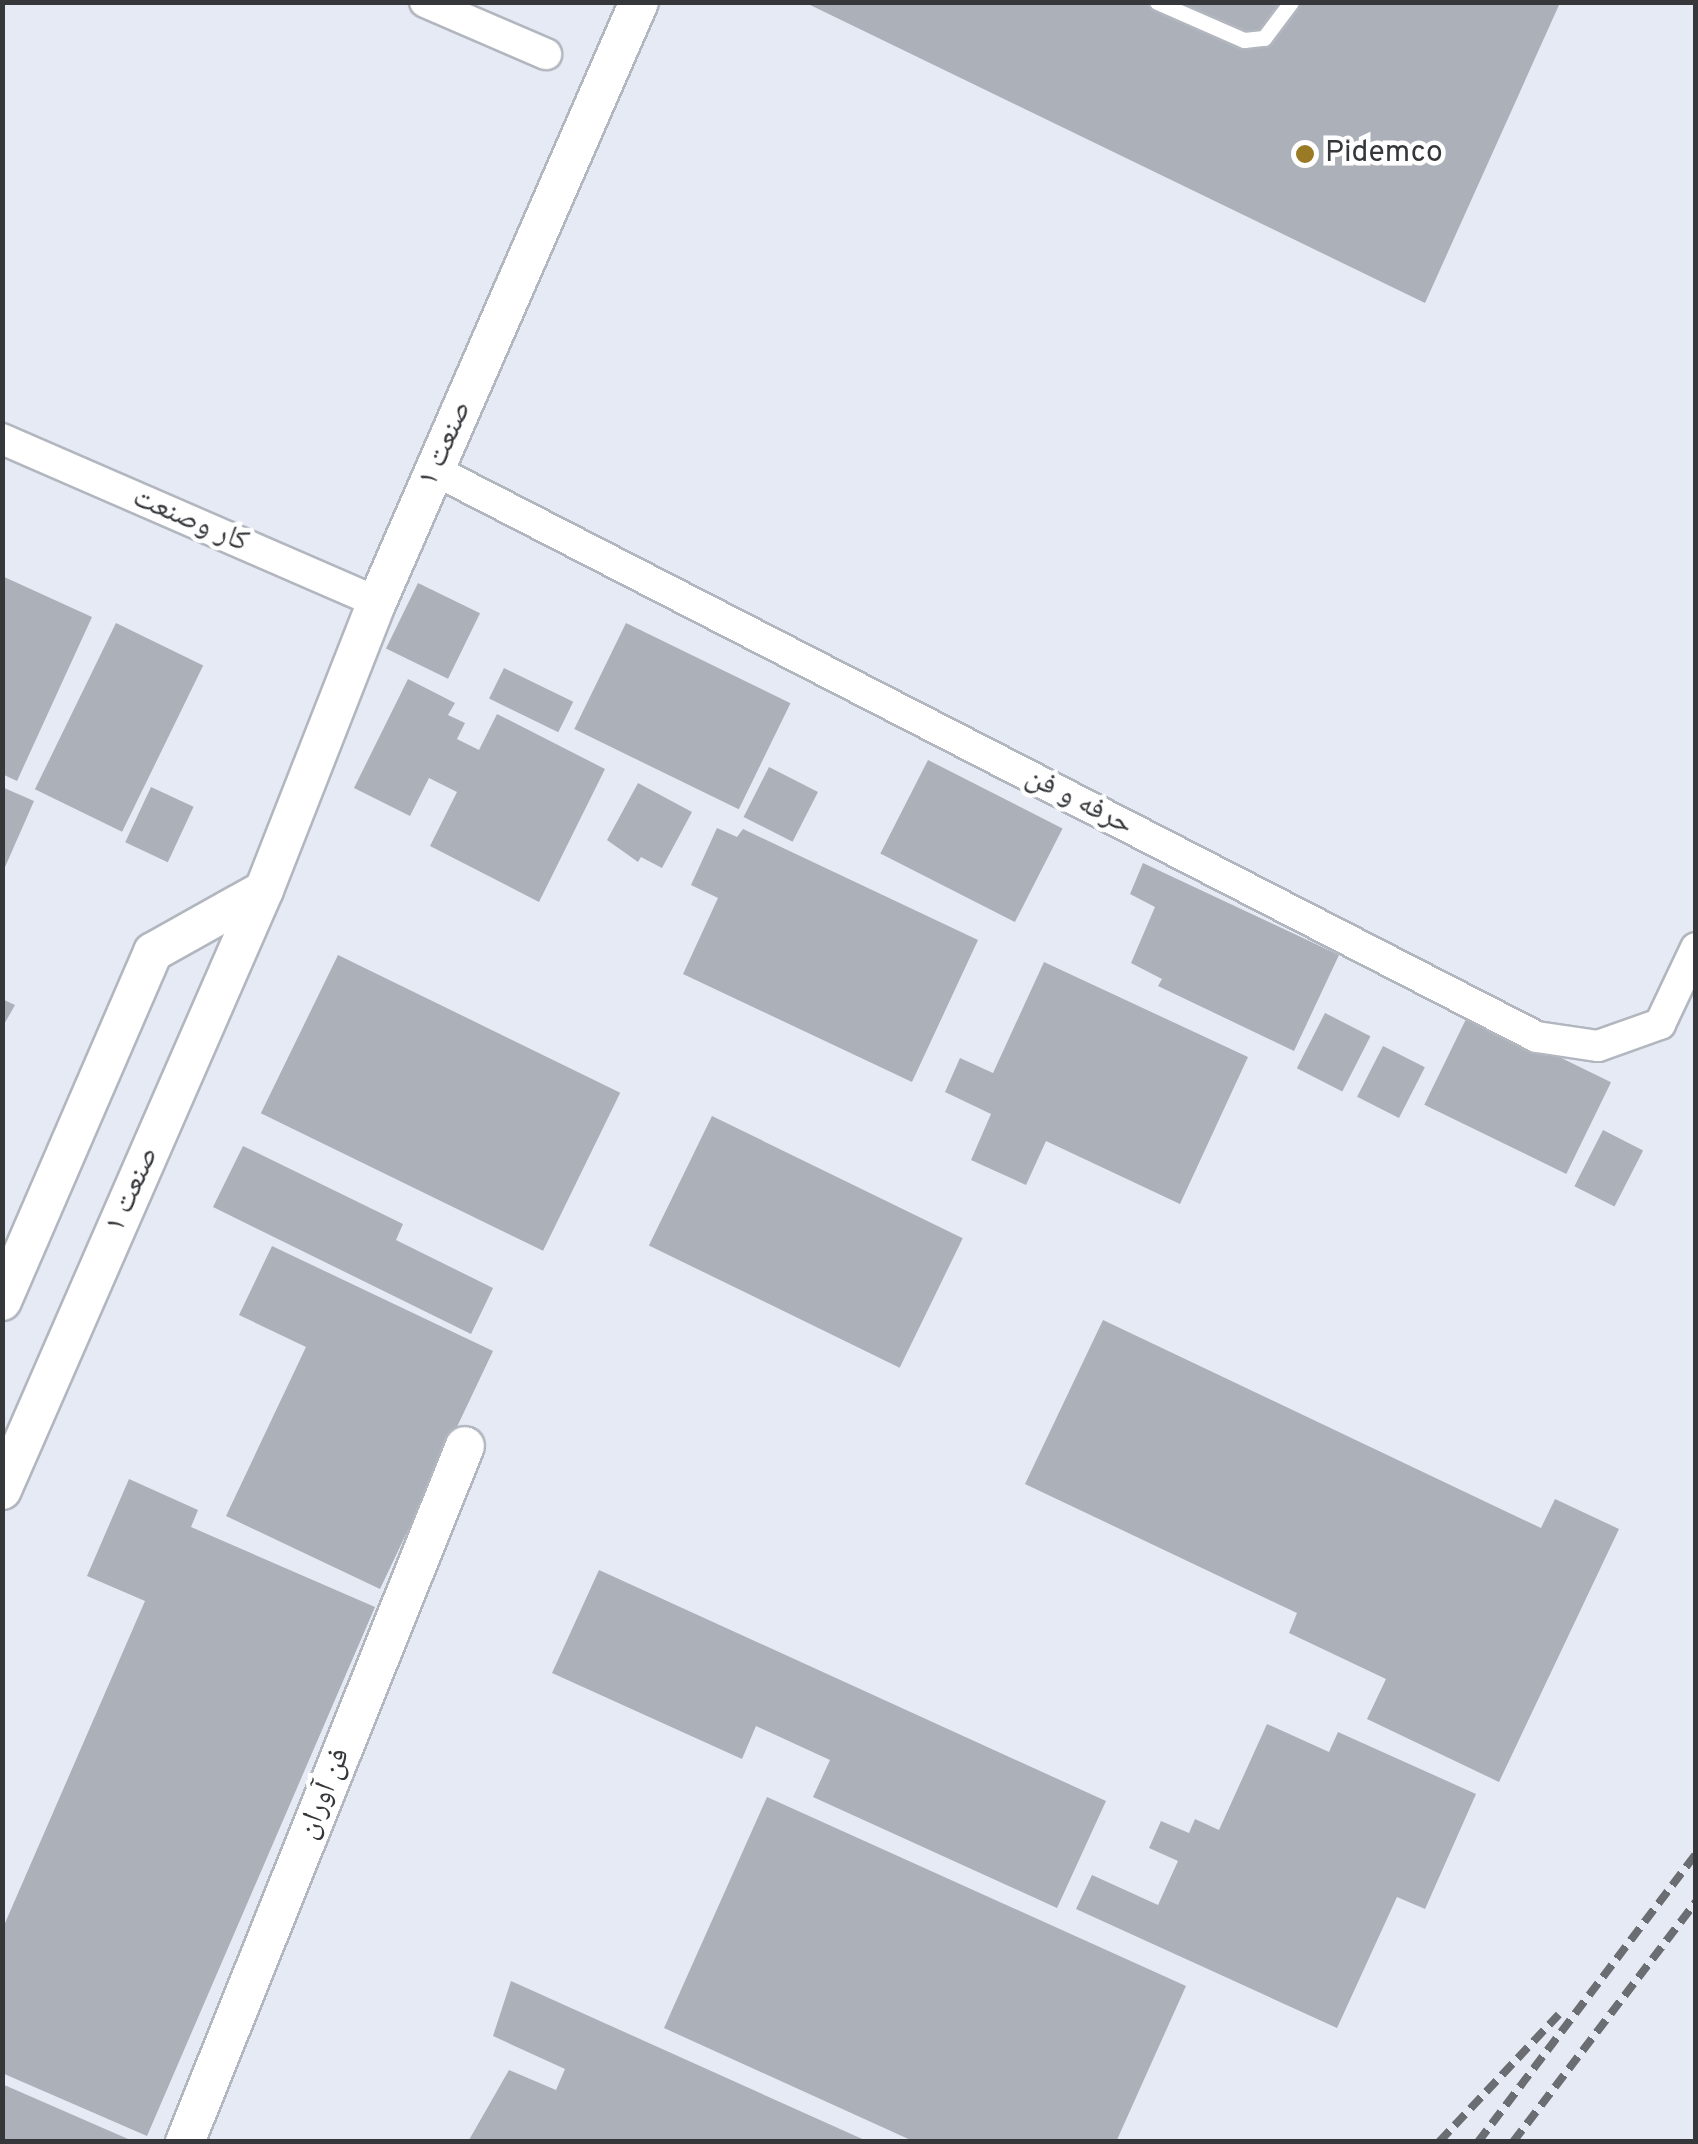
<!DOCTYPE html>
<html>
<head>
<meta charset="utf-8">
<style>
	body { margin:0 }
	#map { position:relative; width:1698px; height:2144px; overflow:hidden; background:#e6eaf4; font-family:Overpass,"Noto Naskh Arabic",sans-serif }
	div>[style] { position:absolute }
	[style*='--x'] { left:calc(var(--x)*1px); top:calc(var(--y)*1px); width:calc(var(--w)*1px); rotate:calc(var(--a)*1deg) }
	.building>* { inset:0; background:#acb0b9; transform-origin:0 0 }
	.roads { filter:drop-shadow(2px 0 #b2b6bf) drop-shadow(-2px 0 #b2b6bf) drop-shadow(0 2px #b2b6bf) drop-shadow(0 -2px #b2b6bf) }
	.service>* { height:15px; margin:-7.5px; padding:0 7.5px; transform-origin:7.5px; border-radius:7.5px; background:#fff }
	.minor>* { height:30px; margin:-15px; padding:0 15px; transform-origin:15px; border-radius:15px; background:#fff }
	.tertiary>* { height:38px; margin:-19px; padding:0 19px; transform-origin:19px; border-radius:19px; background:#fff }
	.rail>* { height:8px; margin-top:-4px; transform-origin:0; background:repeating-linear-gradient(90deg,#6a6d72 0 15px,transparent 0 23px) }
	.dots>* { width:28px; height:28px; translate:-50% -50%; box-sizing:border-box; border:5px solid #fff; border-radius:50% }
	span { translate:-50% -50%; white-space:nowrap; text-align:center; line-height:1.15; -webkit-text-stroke:9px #fff; paint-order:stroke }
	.poi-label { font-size:30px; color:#35373a }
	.left { translate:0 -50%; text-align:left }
	.street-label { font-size:30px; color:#35373a }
	.frame { position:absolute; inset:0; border:5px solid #35373a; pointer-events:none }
</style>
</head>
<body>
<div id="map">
	<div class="building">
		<i style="clip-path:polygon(804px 2px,1554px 2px,1559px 5px,1425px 303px)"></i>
		<i style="clip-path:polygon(2px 576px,92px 617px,17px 781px,2px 774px)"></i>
		<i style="left:418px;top:583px;width:69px;height:73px;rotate:26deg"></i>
		<i style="left:116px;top:623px;width:97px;height:185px;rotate:26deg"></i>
		<i style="left:626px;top:623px;width:183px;height:118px;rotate:26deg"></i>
		<i style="left:504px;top:668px;width:77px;height:34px;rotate:26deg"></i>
		<i style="clip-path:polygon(408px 679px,455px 703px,448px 715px,465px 723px,457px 739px,479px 750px,497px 714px,605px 769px,539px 902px,430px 846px,457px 792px,429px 778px,410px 816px,354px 788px)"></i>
		<i style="left:928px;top:760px;width:151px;height:105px;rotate:27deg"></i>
		<i style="left:769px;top:767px;width:55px;height:56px;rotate:27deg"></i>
		<i style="clip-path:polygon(638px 783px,692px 812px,662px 868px,641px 857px,638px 862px,607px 840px)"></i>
		<i style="clip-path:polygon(2px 787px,34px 801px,2px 874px)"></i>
		<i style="left:151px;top:787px;width:47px;height:61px;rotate:25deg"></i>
		<i style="clip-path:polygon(717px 828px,737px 837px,743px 829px,978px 940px,912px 1082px,683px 974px,718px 898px,691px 885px)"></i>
		<i style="clip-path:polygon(1143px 863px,1339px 955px,1294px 1051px,1158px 986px,1162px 979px,1131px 963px,1155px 907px,1130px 894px)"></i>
		<i style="left:338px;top:955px;width:314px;height:176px;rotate:26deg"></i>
		<i style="clip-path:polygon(1044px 962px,1248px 1057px,1180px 1204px,1046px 1141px,1026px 1185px,971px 1160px,991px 1114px,945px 1092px,960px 1058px,993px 1073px)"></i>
		<i style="clip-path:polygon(2px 999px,15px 1005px,2px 1028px)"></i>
		<i style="left:1325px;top:1013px;width:51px;height:62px;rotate:27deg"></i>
		<i style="left:1469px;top:1013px;width:158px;height:102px;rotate:26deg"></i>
		<i style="left:1383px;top:1046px;width:47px;height:57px;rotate:27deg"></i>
		<i style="left:712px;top:1116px;width:279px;height:144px;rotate:26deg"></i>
		<i style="left:1603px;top:1130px;width:45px;height:63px;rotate:27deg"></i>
		<i style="clip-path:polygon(243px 1146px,403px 1224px,396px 1240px,493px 1288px,471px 1334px,213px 1207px)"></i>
		<i style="clip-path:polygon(272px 1246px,493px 1351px,380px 1589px,226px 1516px,306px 1347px,239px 1315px)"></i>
		<i style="clip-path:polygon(1103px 1320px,1541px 1528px,1555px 1499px,1619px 1529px,1499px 1782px,1367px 1719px,1386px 1679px,1289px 1633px,1297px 1613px,1025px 1484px)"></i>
		<i style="clip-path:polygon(129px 1479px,198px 1510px,191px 1527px,375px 1607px,147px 2136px,2px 2073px,2px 1930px,145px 1601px,87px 1576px)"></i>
		<i style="clip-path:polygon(599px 1570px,1106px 1801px,1057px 1908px,813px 1797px,830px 1760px,756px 1726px,742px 1759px,552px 1673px)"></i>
		<i style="clip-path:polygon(1267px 1724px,1329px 1752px,1338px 1732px,1476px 1794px,1425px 1909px,1397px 1897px,1337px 2028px,1076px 1909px,1092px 1875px,1158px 1905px,1178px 1861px,1149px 1848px,1161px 1821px,1189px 1833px,1195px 1819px,1219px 1830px)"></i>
		<i style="clip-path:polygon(767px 1797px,1186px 1986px,1116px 2142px,915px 2142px,664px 2028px)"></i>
		<i style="clip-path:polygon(511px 1981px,869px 2142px,469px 2140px,509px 2070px,556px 2090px,565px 2069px,493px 2036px)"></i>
		<i style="clip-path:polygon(2px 2084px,135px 2142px,2px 2142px)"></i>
	</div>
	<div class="roads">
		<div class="service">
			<i style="--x:1157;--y:2;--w:95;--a:23.6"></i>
			<i style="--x:1244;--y:40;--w:20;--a:-6"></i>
			<i style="--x:1264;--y:38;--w:45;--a:-53.1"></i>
		</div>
		<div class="minor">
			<i style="--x:425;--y:2;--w:132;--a:23.3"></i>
			<i style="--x:2;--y:439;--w:409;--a:23.5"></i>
			<i style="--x:434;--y:470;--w:1240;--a:27.21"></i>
			<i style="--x:1537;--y:1037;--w:62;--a:8.4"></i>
			<i style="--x:1598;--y:1046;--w:66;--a:-19.5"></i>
			<i style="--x:1660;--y:1024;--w:84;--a:-64.7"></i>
		</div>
		<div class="tertiary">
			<i style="--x:2;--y:1301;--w:380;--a:-66.6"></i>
			<i style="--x:153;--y:952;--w:127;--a:-29.2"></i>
			<i style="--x:2;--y:1490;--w:655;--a:-66.41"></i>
			<i style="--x:264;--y:890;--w:309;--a:-68.6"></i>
			<i style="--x:377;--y:602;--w:655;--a:-66.41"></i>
			<i style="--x:185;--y:2142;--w:750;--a:-68.09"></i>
		</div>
	</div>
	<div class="rail">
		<i style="--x:1439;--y:2142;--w:175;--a:-46.8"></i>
		<i style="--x:1478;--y:2142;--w:361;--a:-52.9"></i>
		<i style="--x:1513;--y:2142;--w:302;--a:-52.7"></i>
	</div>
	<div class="dots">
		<i style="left:1305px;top:154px;background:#9b7a25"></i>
	</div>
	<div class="poi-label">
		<span class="left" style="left:1325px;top:154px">Pidemco</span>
	</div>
	<div class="street-label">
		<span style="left:446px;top:444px;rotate:-66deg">صنعت ۱</span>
		<span style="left:190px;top:521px;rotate:23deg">کار وصنعت</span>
		<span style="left:1079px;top:802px;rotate:27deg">حرفه و فن</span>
		<span style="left:133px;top:1190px;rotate:-66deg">صنعت ۱</span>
		<span style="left:325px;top:1794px;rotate:-68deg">فن آوران</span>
	</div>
	<div class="frame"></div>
</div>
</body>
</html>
